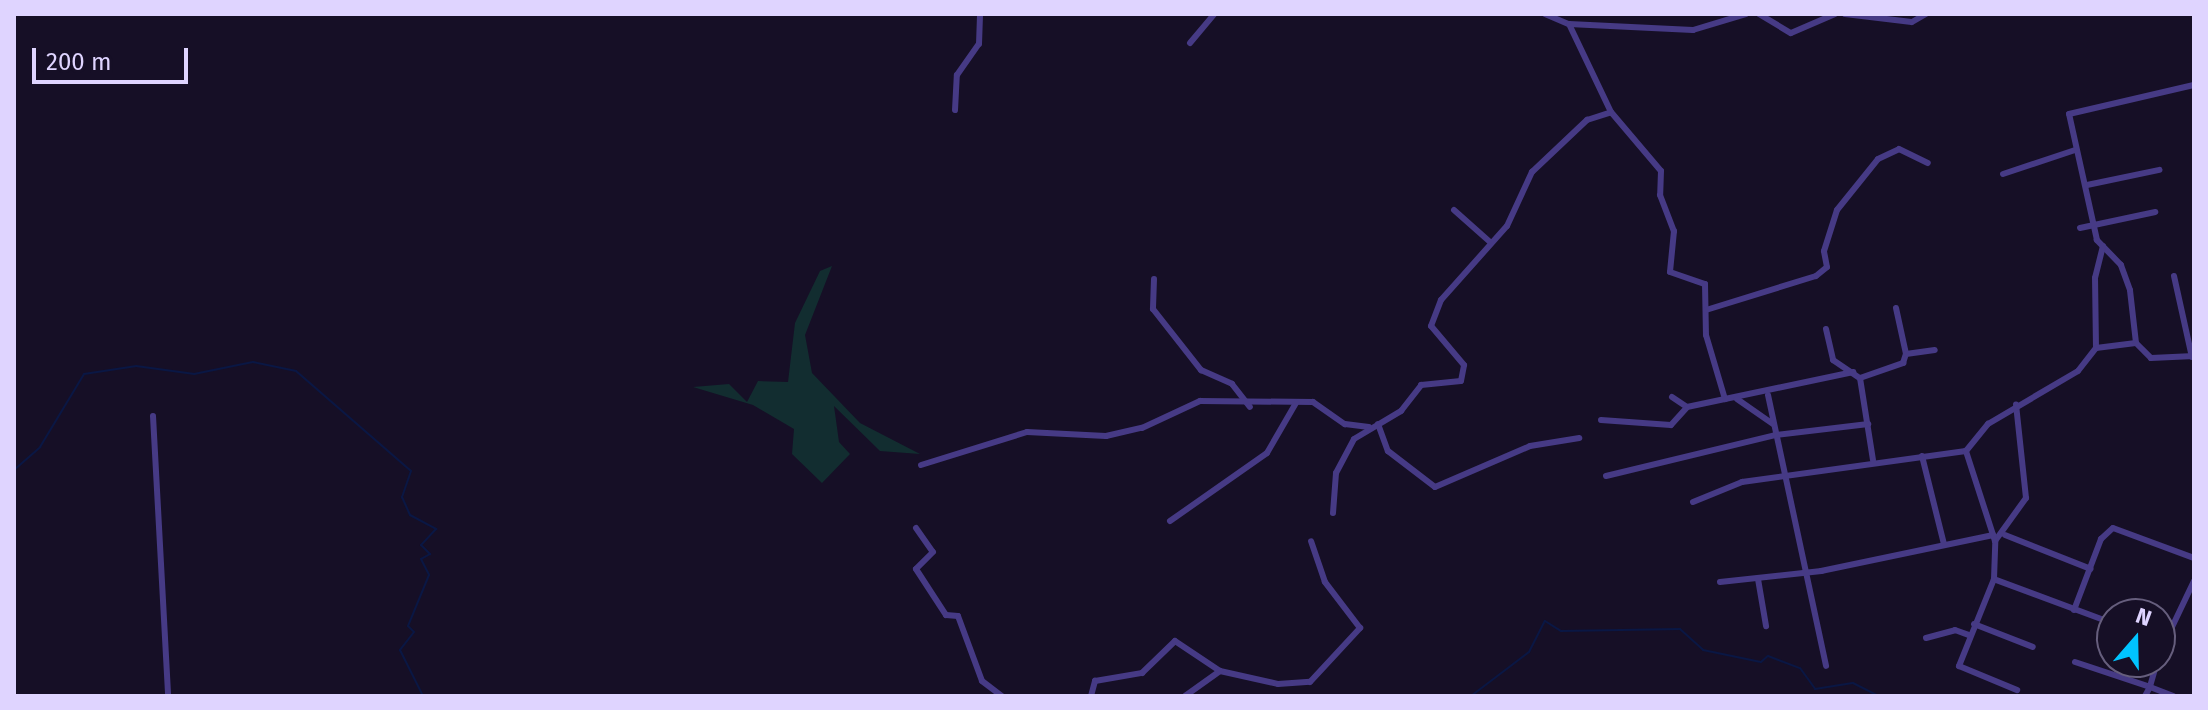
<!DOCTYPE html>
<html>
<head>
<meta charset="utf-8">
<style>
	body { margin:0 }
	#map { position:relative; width:2208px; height:710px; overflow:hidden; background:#160f26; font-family:"Fira Sans",sans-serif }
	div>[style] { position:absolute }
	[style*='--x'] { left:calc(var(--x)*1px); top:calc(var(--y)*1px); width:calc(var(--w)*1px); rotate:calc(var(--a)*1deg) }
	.green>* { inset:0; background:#122d30 }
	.stream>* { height:2px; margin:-1px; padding:0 1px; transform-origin:1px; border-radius:1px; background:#0a1744 }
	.minor>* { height:6px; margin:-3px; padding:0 3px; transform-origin:3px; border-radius:3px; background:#463a85 }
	span { translate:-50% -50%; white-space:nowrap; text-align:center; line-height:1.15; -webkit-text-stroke:6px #160f26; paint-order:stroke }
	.frame { position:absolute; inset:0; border:16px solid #dfd4ff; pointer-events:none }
	.north { position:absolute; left:2096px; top:598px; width:80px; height:80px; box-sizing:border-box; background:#160f26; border:2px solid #665e7d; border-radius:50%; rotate:20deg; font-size:22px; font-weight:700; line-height:32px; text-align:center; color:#dfd4ff }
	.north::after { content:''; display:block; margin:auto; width:28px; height:36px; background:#00c4ff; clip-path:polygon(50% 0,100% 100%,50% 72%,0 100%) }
	.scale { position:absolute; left:32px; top:48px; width:156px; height:36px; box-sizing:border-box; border:4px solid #dfd4ff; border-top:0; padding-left:10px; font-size:24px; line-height:28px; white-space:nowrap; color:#dfd4ff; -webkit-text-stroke:6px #160f26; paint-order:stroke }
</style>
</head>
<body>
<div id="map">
	<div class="green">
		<i style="clip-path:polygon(832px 266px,805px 335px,812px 373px,860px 423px,920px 454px,880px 451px,834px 406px,839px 442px,850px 454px,822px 483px,792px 454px,794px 429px,753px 405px,693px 387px,729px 384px,747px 402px,758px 381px,788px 382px,795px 323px,820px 271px)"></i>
	</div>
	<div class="stream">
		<i style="--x:14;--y:470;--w:35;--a:-41"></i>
		<i style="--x:40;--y:447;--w:85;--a:-58.9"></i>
		<i style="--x:84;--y:374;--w:53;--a:-8.7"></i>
		<i style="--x:136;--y:366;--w:59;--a:7.9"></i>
		<i style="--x:194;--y:374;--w:60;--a:-11.5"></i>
		<i style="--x:253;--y:362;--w:44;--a:11.8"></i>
		<i style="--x:296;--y:371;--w:152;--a:41"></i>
		<i style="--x:411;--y:471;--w:28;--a:109"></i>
		<i style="--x:402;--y:497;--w:20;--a:66"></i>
		<i style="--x:410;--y:515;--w:30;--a:28"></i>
		<i style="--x:436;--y:529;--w:22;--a:133"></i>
		<i style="--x:421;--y:545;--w:13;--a:45"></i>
		<i style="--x:430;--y:554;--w:10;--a:151"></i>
		<i style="--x:421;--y:559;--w:18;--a:63"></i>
		<i style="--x:429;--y:575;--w:55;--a:112.4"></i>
		<i style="--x:408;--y:626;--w:8;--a:45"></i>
		<i style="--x:414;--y:632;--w:23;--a:128"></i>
		<i style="--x:400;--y:650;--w:51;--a:63.4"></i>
		<i style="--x:1471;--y:696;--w:73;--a:-37.2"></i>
		<i style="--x:1529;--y:652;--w:35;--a:-63"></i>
		<i style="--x:1545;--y:621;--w:19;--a:32"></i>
		<i style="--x:1561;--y:631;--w:119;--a:-1"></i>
		<i style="--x:1680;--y:629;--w:31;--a:42"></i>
		<i style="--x:1703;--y:650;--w:59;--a:11.7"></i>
		<i style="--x:1761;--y:662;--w:9;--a:-41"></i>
		<i style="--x:1768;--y:656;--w:34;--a:21"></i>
		<i style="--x:1800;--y:668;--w:26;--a:54"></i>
		<i style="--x:1815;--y:689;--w:38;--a:-9"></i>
		<i style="--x:1853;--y:683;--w:29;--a:27"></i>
	</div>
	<div class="minor">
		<i style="--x:1545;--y:14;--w:26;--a:23"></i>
		<i style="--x:1569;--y:24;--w:98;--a:64.5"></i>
		<i style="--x:1611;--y:112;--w:77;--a:49.7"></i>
		<i style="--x:1661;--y:171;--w:24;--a:92"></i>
		<i style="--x:1660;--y:195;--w:39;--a:69"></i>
		<i style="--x:1674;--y:231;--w:41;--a:95.6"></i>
		<i style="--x:1670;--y:272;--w:37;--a:19"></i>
		<i style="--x:1705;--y:284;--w:51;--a:88.9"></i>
		<i style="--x:1706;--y:335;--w:67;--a:73.5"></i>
		<i style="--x:1759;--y:14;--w:37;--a:31"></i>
		<i style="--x:1791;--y:33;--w:48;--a:-23.4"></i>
		<i style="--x:1845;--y:14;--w:67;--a:6.8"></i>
		<i style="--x:1912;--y:22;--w:16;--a:-30"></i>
		<i style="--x:1569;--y:24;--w:124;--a:2.8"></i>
		<i style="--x:1693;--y:30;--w:55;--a:-16.8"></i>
		<i style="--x:1190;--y:43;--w:38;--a:-50"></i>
		<i style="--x:955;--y:110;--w:35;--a:-87"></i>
		<i style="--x:957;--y:75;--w:38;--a:-55"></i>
		<i style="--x:979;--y:44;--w:30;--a:-88"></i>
		<i style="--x:2003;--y:174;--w:76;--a:-18.4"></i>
		<i style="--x:2087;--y:185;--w:74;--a:-11.8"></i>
		<i style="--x:1454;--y:210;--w:48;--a:41.6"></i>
		<i style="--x:2080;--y:228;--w:77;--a:-12"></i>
		<i style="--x:2174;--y:276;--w:83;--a:77.5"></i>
		<i style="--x:1154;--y:279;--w:30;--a:92"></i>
		<i style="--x:1153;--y:309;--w:78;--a:51.8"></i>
		<i style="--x:1201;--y:370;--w:34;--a:24"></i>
		<i style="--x:1232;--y:384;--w:29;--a:52"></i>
		<i style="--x:1896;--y:308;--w:47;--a:77.7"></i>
		<i style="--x:1706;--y:310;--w:115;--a:-17.2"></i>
		<i style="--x:1816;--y:276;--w:14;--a:-39"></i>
		<i style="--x:1827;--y:267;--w:16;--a:-101"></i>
		<i style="--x:1824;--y:251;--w:43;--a:-72.4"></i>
		<i style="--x:1837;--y:210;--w:65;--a:-51.2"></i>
		<i style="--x:1878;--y:159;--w:23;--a:-25"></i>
		<i style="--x:1899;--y:149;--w:32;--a:26"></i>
		<i style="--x:1826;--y:329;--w:32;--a:77"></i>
		<i style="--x:1833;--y:360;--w:32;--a:34"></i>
		<i style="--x:1860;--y:378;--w:83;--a:81"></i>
		<i style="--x:2136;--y:343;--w:53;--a:-96.5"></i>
		<i style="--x:2130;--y:290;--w:27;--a:-110"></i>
		<i style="--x:2121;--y:265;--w:35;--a:-134"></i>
		<i style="--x:2097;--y:240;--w:129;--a:-102.5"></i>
		<i style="--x:2069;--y:114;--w:128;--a:-13.1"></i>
		<i style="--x:2096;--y:348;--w:70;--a:-90.8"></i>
		<i style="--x:2095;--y:278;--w:33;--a:-76"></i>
		<i style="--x:1860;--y:378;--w:46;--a:-19.2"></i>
		<i style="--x:1903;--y:363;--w:9;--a:-72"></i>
		<i style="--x:1906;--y:354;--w:29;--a:-8"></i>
		<i style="--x:1768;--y:395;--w:277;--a:77.9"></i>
		<i style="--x:1672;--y:397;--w:18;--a:34"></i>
		<i style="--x:1687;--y:407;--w:170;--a:-11.9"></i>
		<i style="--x:1737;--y:399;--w:44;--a:34.8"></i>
		<i style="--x:153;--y:416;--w:280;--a:86.9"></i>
		<i style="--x:1601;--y:420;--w:70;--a:4.1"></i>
		<i style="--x:1671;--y:425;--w:24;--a:-48"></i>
		<i style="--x:1378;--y:424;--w:29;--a:70"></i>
		<i style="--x:1388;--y:451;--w:59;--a:37.5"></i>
		<i style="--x:1435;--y:487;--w:103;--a:-23.3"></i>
		<i style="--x:1530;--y:446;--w:50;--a:-9.3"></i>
		<i style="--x:1922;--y:456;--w:91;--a:76"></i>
		<i style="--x:921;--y:465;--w:111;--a:-17.3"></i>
		<i style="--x:1027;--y:432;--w:79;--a:2.9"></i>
		<i style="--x:1106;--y:436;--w:37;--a:-13"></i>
		<i style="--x:1142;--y:428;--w:64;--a:-25"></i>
		<i style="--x:1200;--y:401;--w:113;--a:0.5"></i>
		<i style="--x:1313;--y:402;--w:39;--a:35"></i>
		<i style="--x:1345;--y:424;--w:24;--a:7"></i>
		<i style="--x:1606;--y:476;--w:174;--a:-13.6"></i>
		<i style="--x:1775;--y:435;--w:94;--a:-6.7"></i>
		<i style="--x:1693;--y:502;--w:53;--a:-22.2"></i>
		<i style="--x:1742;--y:482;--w:226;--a:-7.9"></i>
		<i style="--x:1333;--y:513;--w:40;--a:-85.7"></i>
		<i style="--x:1336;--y:473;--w:38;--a:-62"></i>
		<i style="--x:1354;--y:439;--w:55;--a:-30.8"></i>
		<i style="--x:1401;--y:411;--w:33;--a:-52"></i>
		<i style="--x:1421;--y:385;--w:40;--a:-5.7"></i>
		<i style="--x:1461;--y:381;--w:16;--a:-79"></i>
		<i style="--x:1464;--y:365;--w:51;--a:-130.2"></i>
		<i style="--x:1431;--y:326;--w:28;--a:-69"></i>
		<i style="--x:1441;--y:300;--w:99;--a:-48.3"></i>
		<i style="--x:1507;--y:226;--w:60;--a:-65.2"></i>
		<i style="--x:1532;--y:172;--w:76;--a:-43.4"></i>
		<i style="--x:1587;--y:120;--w:25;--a:-18"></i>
		<i style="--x:1170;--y:521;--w:118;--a:-35"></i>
		<i style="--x:1267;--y:453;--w:58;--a:-59.9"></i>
		<i style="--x:916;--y:528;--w:29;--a:55"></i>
		<i style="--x:933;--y:552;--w:24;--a:135"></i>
		<i style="--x:916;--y:569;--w:55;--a:56.9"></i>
		<i style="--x:946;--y:615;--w:12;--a:5"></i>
		<i style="--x:958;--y:616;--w:69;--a:69.7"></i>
		<i style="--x:982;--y:681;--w:25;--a:37"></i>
		<i style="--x:2005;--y:535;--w:92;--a:21.6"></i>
		<i style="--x:1995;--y:541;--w:53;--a:-54.2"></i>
		<i style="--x:2026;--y:498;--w:94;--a:-96.1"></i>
		<i style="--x:1758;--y:579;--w:48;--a:80.3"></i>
		<i style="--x:1994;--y:579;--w:94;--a:111.9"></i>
		<i style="--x:1959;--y:666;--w:63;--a:22.5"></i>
		<i style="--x:1720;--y:582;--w:102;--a:-6.2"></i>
		<i style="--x:1821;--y:571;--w:176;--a:-11.8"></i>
		<i style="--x:2074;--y:610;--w:76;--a:-69.2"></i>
		<i style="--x:2101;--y:539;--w:16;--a:-43"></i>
		<i style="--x:2113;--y:528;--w:86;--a:20.3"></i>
		<i style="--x:2112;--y:623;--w:126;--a:-159.6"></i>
		<i style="--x:1994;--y:579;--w:38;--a:-88"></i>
		<i style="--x:1995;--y:541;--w:95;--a:-107.9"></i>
		<i style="--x:1966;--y:451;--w:35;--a:-51"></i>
		<i style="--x:1988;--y:424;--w:104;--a:-30.5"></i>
		<i style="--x:2078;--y:371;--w:29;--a:-52"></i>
		<i style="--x:2096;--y:348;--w:40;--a:-7.1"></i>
		<i style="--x:2136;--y:343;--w:21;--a:45"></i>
		<i style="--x:2151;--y:358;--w:43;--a:-2.7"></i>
		<i style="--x:1974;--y:624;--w:63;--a:21.3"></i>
		<i style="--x:1926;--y:638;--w:30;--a:-15"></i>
		<i style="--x:1955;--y:630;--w:15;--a:20"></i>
		<i style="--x:2162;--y:648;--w:74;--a:-64.5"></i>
		<i style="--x:2075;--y:662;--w:79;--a:18.4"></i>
		<i style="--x:2150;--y:687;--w:10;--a:119"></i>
		<i style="--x:2157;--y:662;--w:26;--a:106"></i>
		<i style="--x:2150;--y:687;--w:25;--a:21"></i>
		<i style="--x:1091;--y:696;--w:16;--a:-75"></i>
		<i style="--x:1095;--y:681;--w:48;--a:-9.7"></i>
		<i style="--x:1142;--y:673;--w:46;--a:-44.1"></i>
		<i style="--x:1175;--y:641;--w:54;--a:33.7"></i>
		<i style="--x:1220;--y:671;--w:59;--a:12.6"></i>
		<i style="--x:1278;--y:684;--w:32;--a:-4"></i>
		<i style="--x:1310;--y:682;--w:74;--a:-47.2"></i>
		<i style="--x:1360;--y:628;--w:58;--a:-127.3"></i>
		<i style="--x:1325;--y:582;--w:43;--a:-108.9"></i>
		<i style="--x:1185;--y:696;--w:43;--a:-35.5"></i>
	</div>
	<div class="frame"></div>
	<div class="north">N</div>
	<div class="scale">200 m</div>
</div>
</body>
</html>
